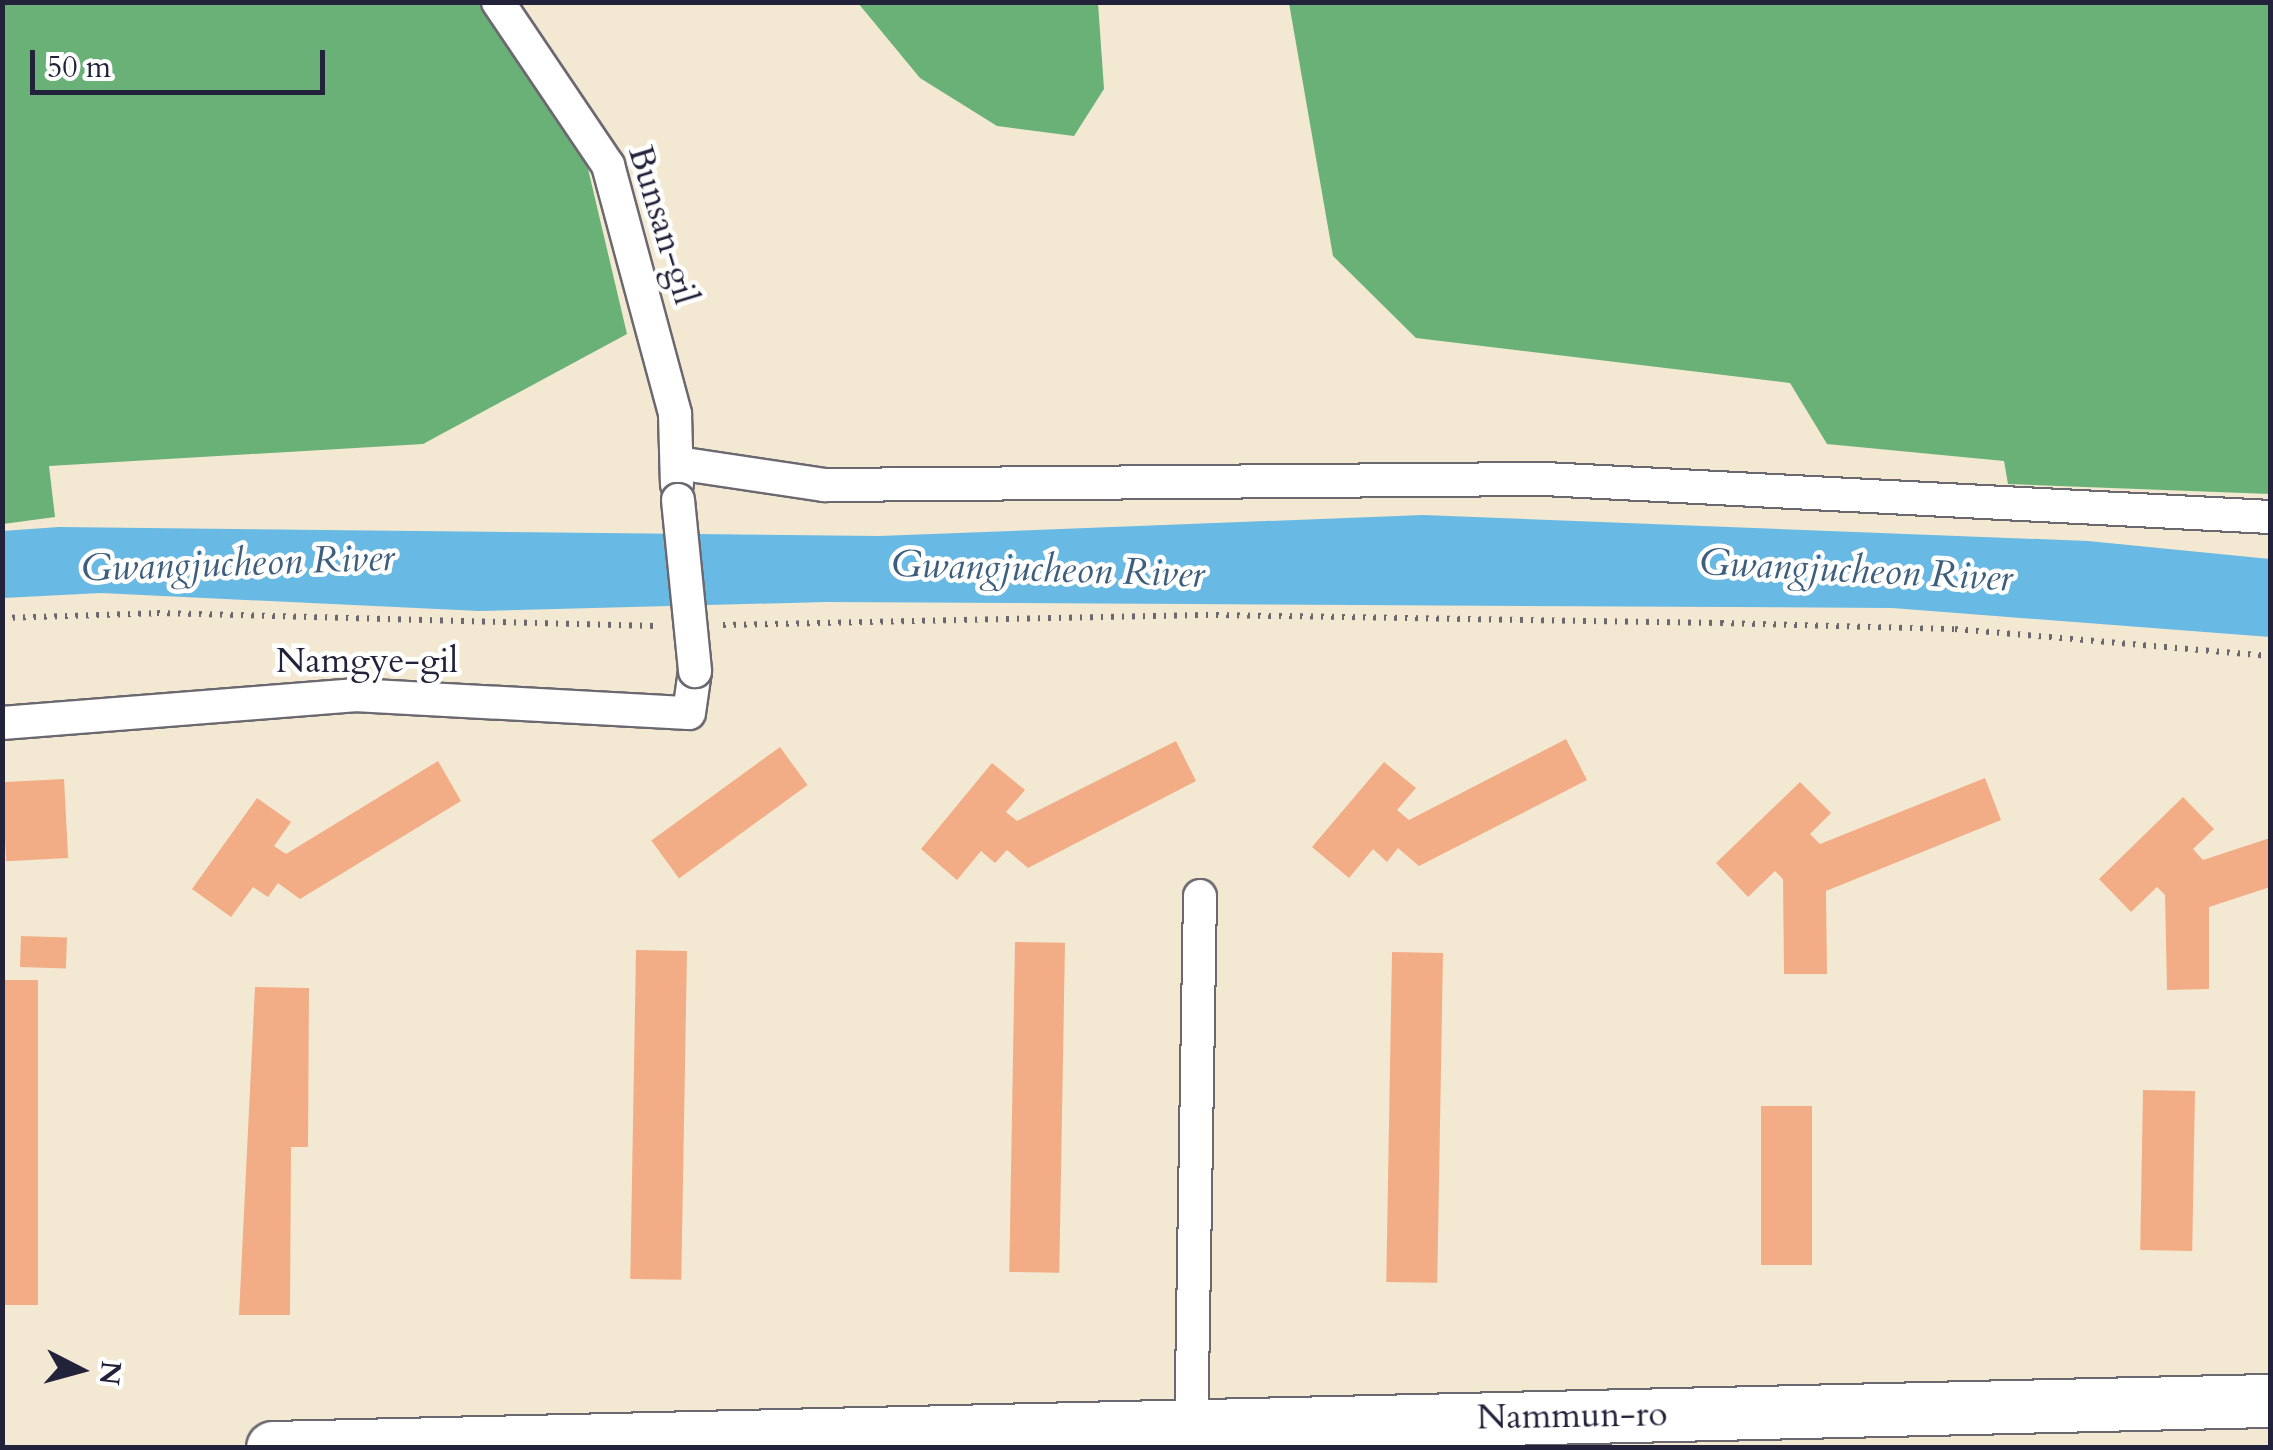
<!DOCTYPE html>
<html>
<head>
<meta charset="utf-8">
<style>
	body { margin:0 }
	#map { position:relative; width:2273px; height:1450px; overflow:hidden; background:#f3e9d2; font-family:Cardo,serif }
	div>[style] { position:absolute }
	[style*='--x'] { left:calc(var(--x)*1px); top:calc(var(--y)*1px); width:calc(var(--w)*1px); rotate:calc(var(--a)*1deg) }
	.forest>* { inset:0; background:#69b177 }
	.water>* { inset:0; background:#68b9e3 }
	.building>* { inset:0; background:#f2ad86; transform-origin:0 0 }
	.path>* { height:6px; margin-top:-3px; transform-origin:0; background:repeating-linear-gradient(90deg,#6b6870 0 2.5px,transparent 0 10.5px) }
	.roads { filter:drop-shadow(2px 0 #6b6870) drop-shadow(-2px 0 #6b6870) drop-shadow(0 2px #6b6870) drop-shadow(0 -2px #6b6870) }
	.street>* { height:32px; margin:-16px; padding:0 16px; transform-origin:16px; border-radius:16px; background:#fff }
	.primary>* { height:52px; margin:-26px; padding:0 26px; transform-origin:26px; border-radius:26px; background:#fff }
	.bridges { filter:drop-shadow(2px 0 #6b6870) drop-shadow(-2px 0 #6b6870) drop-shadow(0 2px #6b6870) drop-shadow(0 -2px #6b6870) }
	.street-bridge>* { height:32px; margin:-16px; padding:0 16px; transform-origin:16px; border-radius:16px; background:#fff }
	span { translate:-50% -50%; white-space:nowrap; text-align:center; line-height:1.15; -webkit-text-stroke:9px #fff; paint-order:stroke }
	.street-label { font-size:35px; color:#22223b }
	.water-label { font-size:38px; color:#3e5e7e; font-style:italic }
	.frame { position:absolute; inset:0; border:5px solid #22223b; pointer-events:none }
	.north { position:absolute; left:30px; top:1320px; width:100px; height:100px; -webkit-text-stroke:8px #fff; paint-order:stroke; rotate:96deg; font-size:28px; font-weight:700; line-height:40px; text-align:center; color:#22223b }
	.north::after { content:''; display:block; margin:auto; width:35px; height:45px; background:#22223b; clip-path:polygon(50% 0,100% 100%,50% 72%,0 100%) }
	.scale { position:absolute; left:30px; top:50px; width:295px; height:45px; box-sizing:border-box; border:5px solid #22223b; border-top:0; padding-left:12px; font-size:30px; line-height:35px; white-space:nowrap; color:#22223b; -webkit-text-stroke:8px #fff; paint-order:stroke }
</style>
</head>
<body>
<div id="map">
	<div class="forest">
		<i style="clip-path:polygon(2px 3px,480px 3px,585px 156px,627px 334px,423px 444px,49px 466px,55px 517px,3px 524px)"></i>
		<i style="clip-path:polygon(858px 3px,1098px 3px,1104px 89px,1074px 136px,997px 126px,920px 78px)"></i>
		<i style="clip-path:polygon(1289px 3px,2270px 3px,2270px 494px,2008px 484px,2004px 461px,1827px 444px,1790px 383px,1416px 338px,1333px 256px)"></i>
	</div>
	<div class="water">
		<i style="clip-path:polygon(1423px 515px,2088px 541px,2270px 559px,2270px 637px,1892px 608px,826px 602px,479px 611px,101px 593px,3px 598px,2px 531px,59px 527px,879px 536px)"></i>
	</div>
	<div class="building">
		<i style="clip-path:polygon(1566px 739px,1587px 780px,1419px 866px,1398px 848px,1387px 862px,1373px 849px,1349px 878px,1312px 847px,1384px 762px,1416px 788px,1397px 810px,1409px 820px)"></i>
		<i style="clip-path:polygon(1176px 741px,1196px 781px,1028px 868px,1007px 850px,995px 863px,981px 851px,957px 880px,921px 849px,992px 763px,1025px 790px,1006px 812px,1017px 821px)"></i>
		<i style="left:780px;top:747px;width:47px;height:159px;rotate:54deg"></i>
		<i style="clip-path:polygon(438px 761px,461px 801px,300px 899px,278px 883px,268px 897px,253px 887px,231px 917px,192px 889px,257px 798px,291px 822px,274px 846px,286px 854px)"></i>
		<i style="clip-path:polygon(1985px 778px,2001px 820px,1826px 891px,1827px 974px,1784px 974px,1783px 879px,1775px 871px,1748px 897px,1716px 863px,1800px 782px,1831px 813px,1810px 834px,1820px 844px)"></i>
		<i style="left:64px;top:779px;width:79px;height:62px;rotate:87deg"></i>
		<i style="clip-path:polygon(2183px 797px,2214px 829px,2193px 849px,2203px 860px,2270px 838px,2270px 887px,2209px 907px,2209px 989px,2167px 990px,2165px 895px,2157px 887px,2131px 912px,2099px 879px)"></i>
		<i style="left:21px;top:936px;width:46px;height:31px;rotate:2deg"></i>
		<i style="left:1015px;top:942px;width:50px;height:330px;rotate:1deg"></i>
		<i style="left:636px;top:950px;width:51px;height:329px;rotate:1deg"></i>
		<i style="left:1392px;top:952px;width:51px;height:330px;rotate:1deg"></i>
		<i style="left:2px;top:980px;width:36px;height:325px"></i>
		<i style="clip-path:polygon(255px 987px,309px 988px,308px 1147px,291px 1147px,290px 1315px,239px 1315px)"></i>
		<i style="left:2143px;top:1090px;width:52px;height:160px;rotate:1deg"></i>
		<i style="left:1761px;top:1106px;width:51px;height:159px"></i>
	</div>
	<div class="path">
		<i style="--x:2;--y:618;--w:155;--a:-1.8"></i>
		<i style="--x:157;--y:613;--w:499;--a:1.5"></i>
		<i style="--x:723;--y:625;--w:493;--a:-1.2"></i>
		<i style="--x:1216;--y:615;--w:505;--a:0.91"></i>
		<i style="--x:1721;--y:623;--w:234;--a:1.5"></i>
		<i style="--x:1955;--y:629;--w:316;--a:4.9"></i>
	</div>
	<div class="roads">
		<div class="street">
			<i style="--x:498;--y:2;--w:197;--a:56"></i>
			<i style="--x:608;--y:165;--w:258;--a:74.9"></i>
			<i style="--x:675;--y:414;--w:70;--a:88.4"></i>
			<i style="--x:677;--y:463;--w:149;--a:8.5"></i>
			<i style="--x:824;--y:485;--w:721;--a:-0.48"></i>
			<i style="--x:1545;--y:479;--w:726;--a:3"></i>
			<i style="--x:2;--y:723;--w:353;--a:-4.5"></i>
			<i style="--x:354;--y:695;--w:335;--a:3.1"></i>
			<i style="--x:689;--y:713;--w:42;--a:-81.9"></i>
			<i style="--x:1191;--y:1443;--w:547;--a:-89.06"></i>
		</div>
		<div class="primary">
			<i style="--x:273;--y:1448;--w:1998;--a:-1.35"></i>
		</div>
	</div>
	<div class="bridges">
		<div class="street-bridge">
			<i style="--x:678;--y:500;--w:172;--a:84.3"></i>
		</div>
	</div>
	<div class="street-label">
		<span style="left:663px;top:225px;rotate:73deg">Bunsan-gil</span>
		<span style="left:367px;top:661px">Namgye-gil</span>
		<span style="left:1572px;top:1416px;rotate:-1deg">Nammun-ro</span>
	</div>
	<div class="water-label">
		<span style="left:238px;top:564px;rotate:-2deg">Gwangjucheon River</span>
		<span style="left:1048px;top:570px;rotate:2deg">Gwangjucheon River</span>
		<span style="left:1856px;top:571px;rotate:3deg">Gwangjucheon River</span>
	</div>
	<div class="frame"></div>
	<div class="north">N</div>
	<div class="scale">50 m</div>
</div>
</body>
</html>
